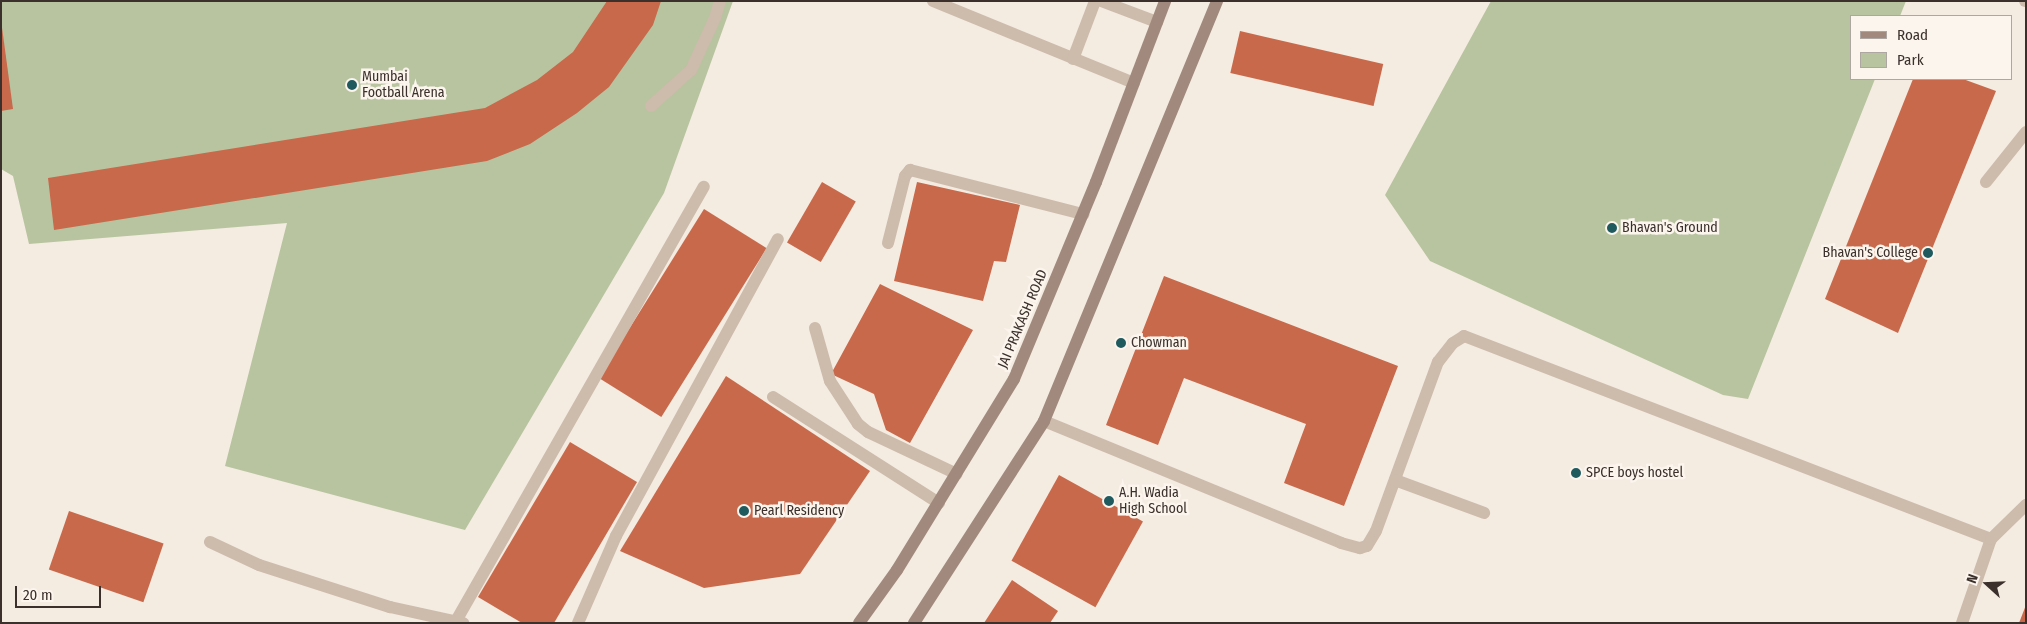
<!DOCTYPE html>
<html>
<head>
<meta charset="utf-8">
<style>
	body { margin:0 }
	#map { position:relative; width:2027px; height:624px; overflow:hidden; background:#f4ebe1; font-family:"Fira Sans Condensed",sans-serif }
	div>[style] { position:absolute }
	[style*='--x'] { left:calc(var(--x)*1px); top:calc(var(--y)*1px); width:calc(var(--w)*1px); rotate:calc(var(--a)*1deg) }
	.green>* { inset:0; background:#b8c4a0 }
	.building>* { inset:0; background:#c8694b; transform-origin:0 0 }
	.lane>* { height:12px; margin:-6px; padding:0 6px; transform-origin:6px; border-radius:6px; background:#cdbbac }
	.street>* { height:12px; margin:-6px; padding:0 6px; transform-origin:6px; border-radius:6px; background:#cdbbac }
	.secondary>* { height:12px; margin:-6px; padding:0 6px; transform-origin:6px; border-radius:6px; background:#a18a7d }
	.dots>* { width:14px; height:14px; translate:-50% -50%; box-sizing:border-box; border:2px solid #fbf5ee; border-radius:50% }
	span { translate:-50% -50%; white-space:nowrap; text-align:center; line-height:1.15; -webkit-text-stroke:5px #fbf5ee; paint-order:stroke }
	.poi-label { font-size:14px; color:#3b302b }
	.left { translate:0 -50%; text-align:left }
	.right { translate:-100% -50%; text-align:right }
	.street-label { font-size:14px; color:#3b302b }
	.frame { position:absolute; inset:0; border:2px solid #3b302b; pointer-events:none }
	.legend { position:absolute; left:1850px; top:15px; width:162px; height:65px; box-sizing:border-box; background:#fbf5ee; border:1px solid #aea6a0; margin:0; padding:6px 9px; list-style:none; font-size:15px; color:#3b302b }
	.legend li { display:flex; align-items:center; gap:10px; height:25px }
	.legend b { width:25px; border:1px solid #aea6a0 }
	.north { position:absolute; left:1962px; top:559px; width:50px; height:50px; -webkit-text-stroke:4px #fbf5ee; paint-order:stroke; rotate:290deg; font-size:14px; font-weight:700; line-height:20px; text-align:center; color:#3b302b }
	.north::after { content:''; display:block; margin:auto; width:18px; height:22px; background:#3b302b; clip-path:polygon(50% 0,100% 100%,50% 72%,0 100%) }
	.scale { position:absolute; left:15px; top:586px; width:86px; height:22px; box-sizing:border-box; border:2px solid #3b302b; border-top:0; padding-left:6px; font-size:15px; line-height:18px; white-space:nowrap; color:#3b302b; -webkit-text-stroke:4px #fbf5ee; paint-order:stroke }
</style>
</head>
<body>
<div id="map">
	<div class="green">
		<i style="clip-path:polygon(1px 1px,733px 1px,664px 193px,465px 530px,225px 466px,287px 223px,29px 244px,13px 176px,1px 169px)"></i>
		<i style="clip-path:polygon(1491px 1px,1906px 1px,1900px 16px,1851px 16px,1851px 79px,1875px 79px,1748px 399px,1723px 395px,1430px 261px,1385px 195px)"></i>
	</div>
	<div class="building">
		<i style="clip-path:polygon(607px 1px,661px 1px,653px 25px,609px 87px,577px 113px,530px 144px,487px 161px,54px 230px,48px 178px,485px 108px,537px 80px,573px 52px)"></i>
		<i style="clip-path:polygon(1px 20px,13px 109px,1px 111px)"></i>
		<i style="left:1240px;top:31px;width:147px;height:43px;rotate:13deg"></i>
		<i style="clip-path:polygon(1913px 79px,1963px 79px,1996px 91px,1898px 333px,1825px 299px)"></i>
		<i style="left:822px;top:182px;width:39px;height:70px;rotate:30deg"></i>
		<i style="clip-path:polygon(917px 182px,1020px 205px,1006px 262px,994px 261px,983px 301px,894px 281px)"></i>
		<i style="left:704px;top:209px;width:74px;height:199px;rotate:32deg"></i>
		<i style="clip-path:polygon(1164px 276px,1398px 366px,1344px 506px,1284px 483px,1306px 424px,1184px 378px,1158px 445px,1106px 425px)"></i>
		<i style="clip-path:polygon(880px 284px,973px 330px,910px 443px,886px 430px,874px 394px,831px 374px)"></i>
		<i style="clip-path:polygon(726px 376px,870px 471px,800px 574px,704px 588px,620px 551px)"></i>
		<i style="clip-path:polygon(570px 442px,637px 482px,554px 623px,522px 623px,478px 597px)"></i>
		<i style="left:1059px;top:475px;width:96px;height:98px;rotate:29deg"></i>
		<i style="left:69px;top:511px;width:100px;height:62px;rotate:19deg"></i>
		<i style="clip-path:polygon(1012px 580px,1058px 611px,1050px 623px,984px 623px)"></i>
		<i style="clip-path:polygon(2026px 605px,2026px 623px,2019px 623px)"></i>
	</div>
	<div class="lane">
		<i style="--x:2025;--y:1;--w:1;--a:0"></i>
		<i style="--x:651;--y:106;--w:54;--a:-42"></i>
		<i style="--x:691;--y:70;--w:57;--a:-65.2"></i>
		<i style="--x:715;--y:18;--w:18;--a:-74"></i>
		<i style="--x:1986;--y:182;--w:64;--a:-51.3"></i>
		<i style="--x:815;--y:328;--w:55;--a:74.2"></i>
		<i style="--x:830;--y:381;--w:51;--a:56.9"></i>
		<i style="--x:858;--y:424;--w:13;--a:39"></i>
		<i style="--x:868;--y:432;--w:98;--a:25.3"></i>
		<i style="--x:1044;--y:421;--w:321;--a:22.3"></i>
		<i style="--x:1341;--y:543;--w:20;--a:15"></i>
		<i style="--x:1360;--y:548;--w:7;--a:-16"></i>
		<i style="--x:1367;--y:546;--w:17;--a:-59"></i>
		<i style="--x:1376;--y:531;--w:180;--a:-69.9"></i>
		<i style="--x:1438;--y:362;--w:24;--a:-52"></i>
		<i style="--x:1453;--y:343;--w:13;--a:-32"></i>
		<i style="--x:1464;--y:336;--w:565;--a:21.07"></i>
		<i style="--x:1395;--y:480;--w:95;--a:20.3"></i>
		<i style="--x:1962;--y:623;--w:89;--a:-71"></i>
		<i style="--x:1991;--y:539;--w:49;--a:-44.2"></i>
	</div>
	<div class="street">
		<i style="--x:933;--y:1;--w:217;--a:22.2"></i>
		<i style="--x:1101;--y:1;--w:60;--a:20.6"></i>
		<i style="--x:1073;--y:59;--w:62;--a:-69.2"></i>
		<i style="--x:888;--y:243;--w:69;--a:-75.8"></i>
		<i style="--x:905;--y:176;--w:8;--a:-50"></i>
		<i style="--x:910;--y:170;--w:179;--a:14.3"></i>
		<i style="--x:773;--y:397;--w:197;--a:32.6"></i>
		<i style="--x:210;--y:542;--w:54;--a:25.1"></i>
		<i style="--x:259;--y:565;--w:138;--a:17.8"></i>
		<i style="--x:390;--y:607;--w:75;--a:12.4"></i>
		<i style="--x:456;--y:621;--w:500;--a:-60.3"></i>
		<i style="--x:578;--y:623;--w:95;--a:-66.4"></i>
		<i style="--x:616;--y:536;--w:338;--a:-61.4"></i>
	</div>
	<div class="secondary">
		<i style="--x:859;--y:623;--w:65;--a:-54.4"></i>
		<i style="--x:897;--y:570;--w:224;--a:-58.5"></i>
		<i style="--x:1014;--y:379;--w:213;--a:-67.4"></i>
		<i style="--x:1096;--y:182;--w:194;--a:-69.1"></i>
		<i style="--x:914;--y:623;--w:240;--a:-57.2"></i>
		<i style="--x:1044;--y:421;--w:454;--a:-67.6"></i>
	</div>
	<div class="dots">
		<i style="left:352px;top:85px;background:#1f5a5e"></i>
		<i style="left:1612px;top:228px;background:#1f5a5e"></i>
		<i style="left:1928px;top:253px;background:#1f5a5e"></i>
		<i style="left:1121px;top:343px;background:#1f5a5e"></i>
		<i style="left:1576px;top:473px;background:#1f5a5e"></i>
		<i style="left:1109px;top:501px;background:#1f5a5e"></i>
		<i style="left:744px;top:511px;background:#1f5a5e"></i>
	</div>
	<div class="poi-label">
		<span class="left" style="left:362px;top:85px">Mumbai<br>Football Arena</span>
		<span class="left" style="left:1622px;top:228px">Bhavan's Ground</span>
		<span class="right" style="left:1918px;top:253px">Bhavan's College</span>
		<span class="left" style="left:1131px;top:343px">Chowman</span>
		<span class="left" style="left:1586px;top:473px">SPCE boys hostel</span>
		<span class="left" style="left:1119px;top:501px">A.H. Wadia<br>High School</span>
		<span class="left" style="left:754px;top:511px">Pearl Residency</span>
	</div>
	<div class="street-label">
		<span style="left:1023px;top:319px;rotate:-67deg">JAI PRAKASH ROAD</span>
	</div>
	<div class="frame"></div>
	<ul class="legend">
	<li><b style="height:6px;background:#a18a7d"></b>Road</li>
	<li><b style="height:14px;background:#b8c4a0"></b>Park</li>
	</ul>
	<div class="north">N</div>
	<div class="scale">20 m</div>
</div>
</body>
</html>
